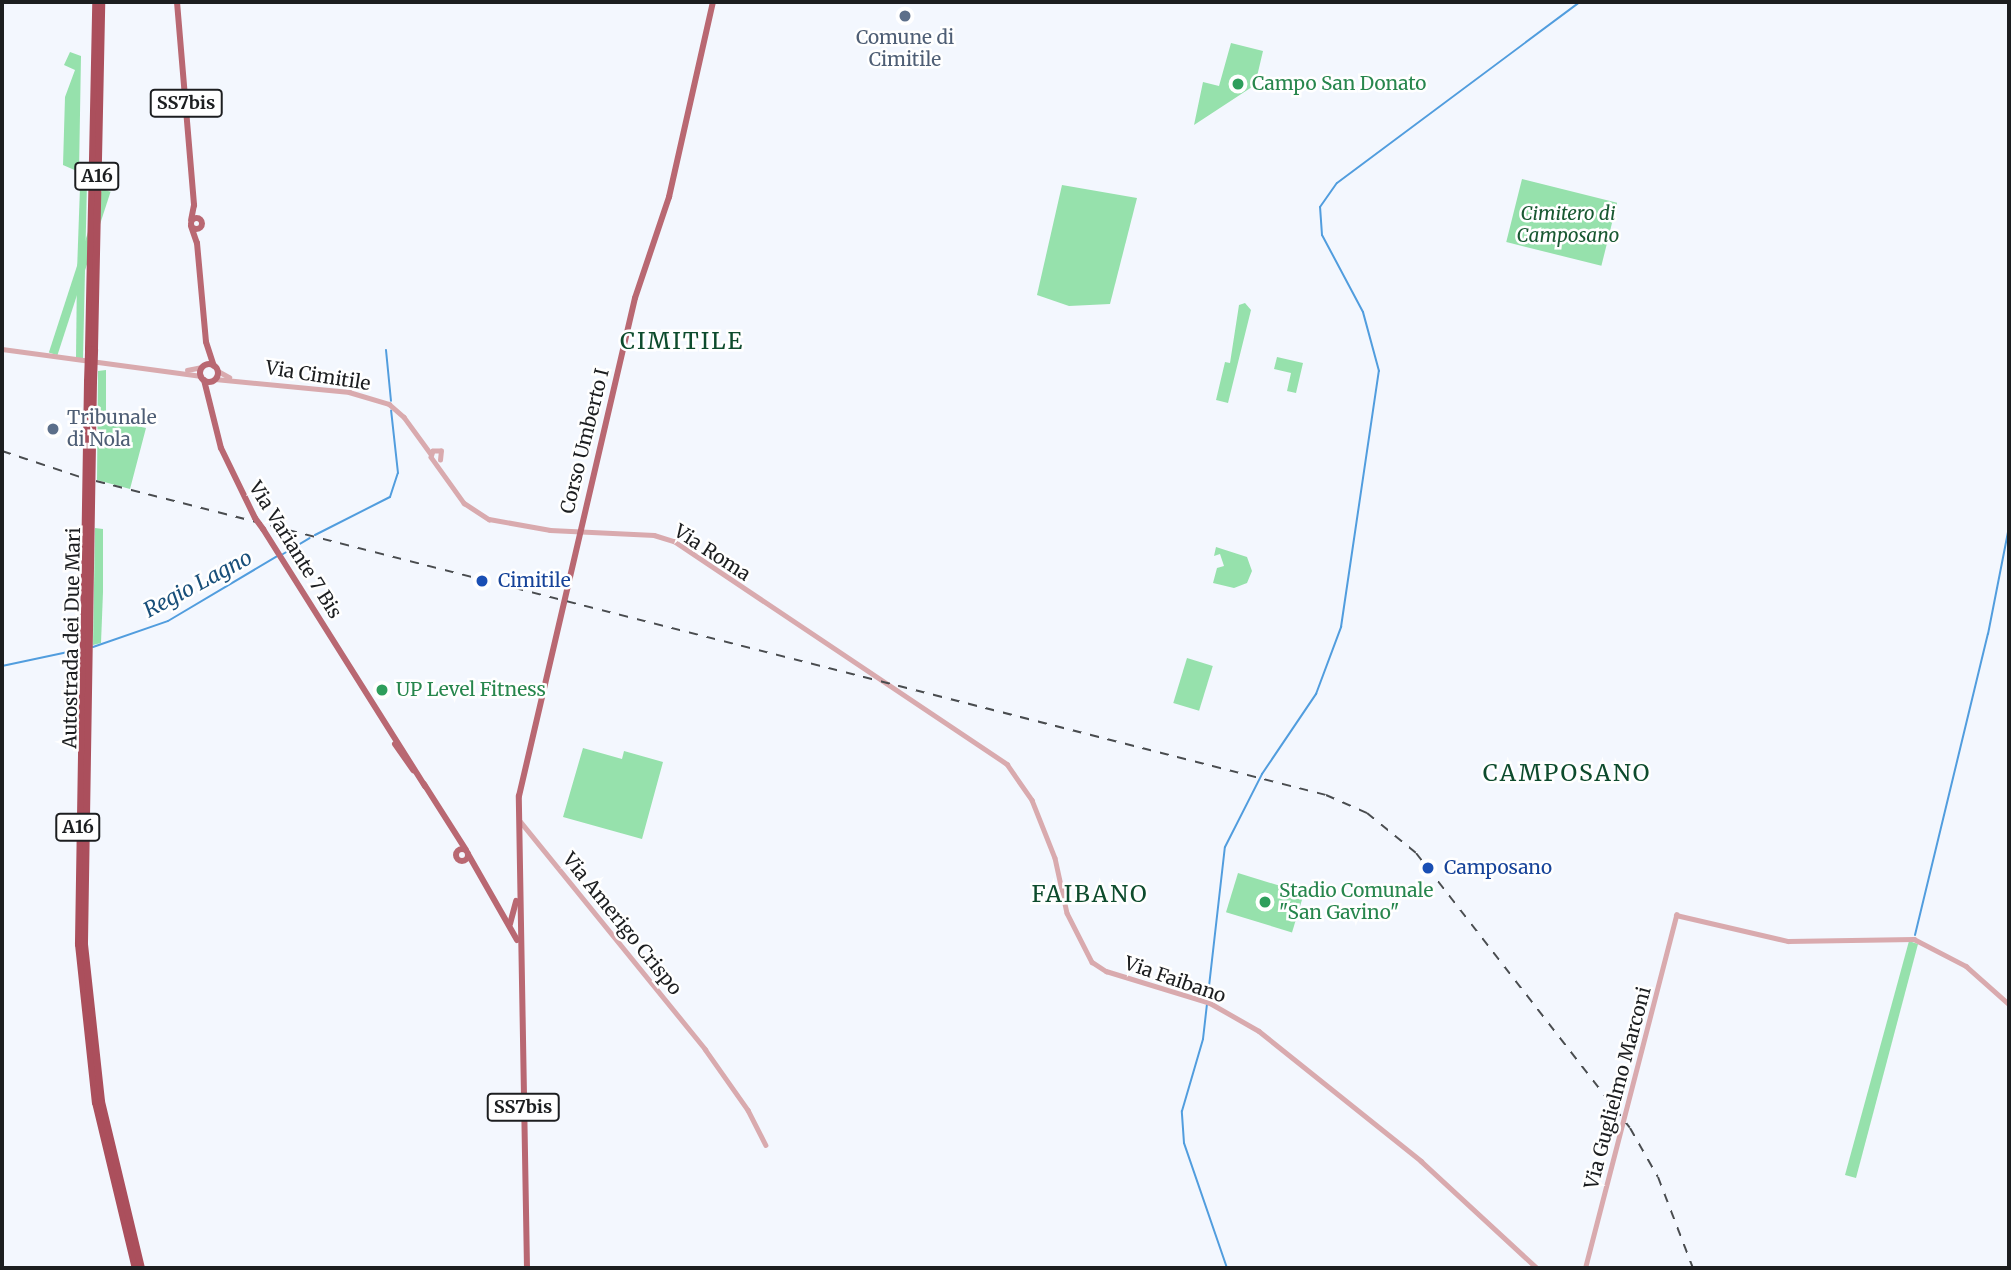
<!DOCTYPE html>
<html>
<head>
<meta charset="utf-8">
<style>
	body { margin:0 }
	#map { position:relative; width:2011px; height:1270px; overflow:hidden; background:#f3f7fe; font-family:Merriweather,serif }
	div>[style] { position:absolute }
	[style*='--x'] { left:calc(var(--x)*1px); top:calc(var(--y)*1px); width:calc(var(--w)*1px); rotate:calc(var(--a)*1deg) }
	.green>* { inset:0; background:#96e1ac; transform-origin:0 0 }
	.stream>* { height:2px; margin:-1px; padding:0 1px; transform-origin:1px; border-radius:1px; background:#519dde }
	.minor>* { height:4.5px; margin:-2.25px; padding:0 2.25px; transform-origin:2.25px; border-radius:2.25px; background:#d9aaae }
	.major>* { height:6px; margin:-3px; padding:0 3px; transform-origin:3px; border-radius:3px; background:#b96872 }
	.major>.ring { margin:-3px; padding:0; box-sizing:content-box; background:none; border:6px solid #b96872; border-radius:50% }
	.highway>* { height:7px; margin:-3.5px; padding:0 3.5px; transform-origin:3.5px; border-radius:3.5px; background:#ab4f5c }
	.rail>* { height:2px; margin-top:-1px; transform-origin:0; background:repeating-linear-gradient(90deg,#494c4f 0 9px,transparent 0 18px) }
	.major-bridge>* { height:6px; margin:-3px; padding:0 3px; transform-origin:3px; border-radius:3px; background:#b96872 }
	.highway-bridge>* { height:7px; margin:-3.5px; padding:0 3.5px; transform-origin:3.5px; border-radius:3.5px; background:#ab4f5c }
	.dots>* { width:19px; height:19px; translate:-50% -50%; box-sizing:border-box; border:4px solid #fff; border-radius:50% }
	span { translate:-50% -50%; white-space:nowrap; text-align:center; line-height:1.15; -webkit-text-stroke:5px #fff; paint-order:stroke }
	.shield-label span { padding:2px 5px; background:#fff; border:2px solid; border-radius:5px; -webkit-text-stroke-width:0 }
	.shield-label { font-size:18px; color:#1c1e20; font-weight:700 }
	.service-label { font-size:19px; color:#4e5e75 }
	.left { translate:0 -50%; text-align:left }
	.leisure-label { font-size:19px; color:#27864d }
	.park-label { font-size:19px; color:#195932; font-style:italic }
	.street-label { font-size:19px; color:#1c1e20 }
	.transit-label { font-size:19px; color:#164399 }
	.water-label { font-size:21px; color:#184f7a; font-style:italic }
	.quarter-label { font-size:23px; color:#0d4b2d; letter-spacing:2px }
	.frame { position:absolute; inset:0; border:4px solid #1c1e20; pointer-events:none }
</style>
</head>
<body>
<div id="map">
	<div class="green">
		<i style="clip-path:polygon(1231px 43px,1263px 51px,1255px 85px,1194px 125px,1203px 82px,1219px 86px)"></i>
		<i style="clip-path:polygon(70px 52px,81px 56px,79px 172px,63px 165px,65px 97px,75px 70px,64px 65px)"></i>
		<i style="left:1522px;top:179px;width:98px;height:65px;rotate:14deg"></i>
		<i style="clip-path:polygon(87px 182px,83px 359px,76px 358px,77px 271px,80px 187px)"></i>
		<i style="clip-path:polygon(1062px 185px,1137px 198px,1110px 304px,1069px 306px,1037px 295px)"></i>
		<i style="left:102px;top:189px;width:9px;height:172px;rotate:18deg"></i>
		<i style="clip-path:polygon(1245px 303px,1251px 310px,1228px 403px,1216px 400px,1225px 362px,1230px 363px,1239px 305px)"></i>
		<i style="clip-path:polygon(1277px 357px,1303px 363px,1296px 393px,1287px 391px,1291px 373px,1274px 369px)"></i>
		<i style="clip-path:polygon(106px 370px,106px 419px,146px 428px,130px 489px,97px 480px,98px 371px)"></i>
		<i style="clip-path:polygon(95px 528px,103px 529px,103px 592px,101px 643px,93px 645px)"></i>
		<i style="clip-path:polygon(1216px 547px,1247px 557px,1252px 571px,1247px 583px,1234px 588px,1213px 583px,1217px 568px,1224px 566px,1220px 554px,1214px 556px)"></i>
		<i style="left:1187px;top:658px;width:27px;height:47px;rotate:17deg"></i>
		<i style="clip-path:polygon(583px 748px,622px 759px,624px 751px,663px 762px,642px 839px,563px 817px)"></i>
		<i style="left:1238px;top:873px;width:69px;height:41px;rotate:17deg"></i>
		<i style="clip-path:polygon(1909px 941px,1918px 944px,1856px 1178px,1845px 1175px)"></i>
	</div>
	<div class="stream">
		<i style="--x:386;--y:350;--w:51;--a:84.4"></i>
		<i style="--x:315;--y:535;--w:84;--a:-26.9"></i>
		<i style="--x:390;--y:497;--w:25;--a:-72"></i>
		<i style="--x:398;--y:473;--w:63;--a:-96.3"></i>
		<i style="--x:283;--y:554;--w:31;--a:-31"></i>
		<i style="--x:93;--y:647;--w:79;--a:-19.1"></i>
		<i style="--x:168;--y:621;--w:126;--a:-30.7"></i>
		<i style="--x:2;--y:666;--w:77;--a:-12"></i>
		<i style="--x:1915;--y:935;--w:310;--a:-76.4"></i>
		<i style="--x:1988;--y:634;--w:109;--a:-78.9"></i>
		<i style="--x:1227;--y:1268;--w:132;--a:-109"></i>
		<i style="--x:1184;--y:1143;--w:32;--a:-94"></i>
		<i style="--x:1182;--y:1111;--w:75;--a:-73.7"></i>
		<i style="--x:1203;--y:1039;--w:193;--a:-83.5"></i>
		<i style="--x:1225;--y:847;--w:82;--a:-63.1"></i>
		<i style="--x:1262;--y:774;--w:97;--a:-56"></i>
		<i style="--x:1316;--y:694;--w:72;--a:-69.5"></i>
		<i style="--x:1341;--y:627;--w:259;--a:-81.6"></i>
		<i style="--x:1379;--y:371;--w:61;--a:-105.2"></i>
		<i style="--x:1363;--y:312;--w:87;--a:-118"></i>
		<i style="--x:1322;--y:235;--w:28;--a:-94"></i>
		<i style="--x:1320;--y:207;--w:29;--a:-55"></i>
		<i style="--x:1337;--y:183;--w:303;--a:-36.7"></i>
	</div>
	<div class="minor">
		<i style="--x:2;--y:349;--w:201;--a:7.7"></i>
		<i style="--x:187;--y:370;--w:15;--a:-11"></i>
		<i style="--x:218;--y:371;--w:13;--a:29"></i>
		<i style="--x:215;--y:379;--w:135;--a:5.5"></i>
		<i style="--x:349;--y:392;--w:42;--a:16.7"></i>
		<i style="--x:389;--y:404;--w:20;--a:41"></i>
		<i style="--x:404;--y:417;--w:46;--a:53.9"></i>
		<i style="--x:440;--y:460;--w:9;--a:-84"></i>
		<i style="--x:441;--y:451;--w:8;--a:180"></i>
		<i style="--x:433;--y:451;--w:6;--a:108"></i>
		<i style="--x:431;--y:457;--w:57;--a:54.3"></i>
		<i style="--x:464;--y:503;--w:30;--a:33"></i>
		<i style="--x:489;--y:519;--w:62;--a:10.2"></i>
		<i style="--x:550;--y:530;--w:104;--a:2.8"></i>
		<i style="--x:654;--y:535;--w:21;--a:17"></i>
		<i style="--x:674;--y:541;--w:401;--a:33.8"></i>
		<i style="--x:1007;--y:764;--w:44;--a:55.2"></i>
		<i style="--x:1032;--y:800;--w:62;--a:68.4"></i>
		<i style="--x:1055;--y:858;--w:56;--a:77.7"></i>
		<i style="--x:1067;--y:913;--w:55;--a:63"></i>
		<i style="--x:1092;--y:962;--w:17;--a:33"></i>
		<i style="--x:1106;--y:971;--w:109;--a:17.1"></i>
		<i style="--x:1210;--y:1003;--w:56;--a:29.7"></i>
		<i style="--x:1259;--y:1031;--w:208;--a:38.7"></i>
		<i style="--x:1421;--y:1161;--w:158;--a:42.7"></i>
		<i style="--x:520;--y:821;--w:294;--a:50.9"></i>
		<i style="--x:705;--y:1049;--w:75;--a:54.8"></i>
		<i style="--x:748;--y:1110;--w:39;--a:63"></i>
		<i style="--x:1585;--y:1268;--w:365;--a:-75.5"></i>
		<i style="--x:1676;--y:915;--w:115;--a:13.1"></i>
		<i style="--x:1788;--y:941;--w:126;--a:-0.9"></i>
		<i style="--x:1914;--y:939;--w:59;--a:27.4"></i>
		<i style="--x:1966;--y:966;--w:57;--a:41.5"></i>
	</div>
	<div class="major">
		<i style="--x:177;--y:2;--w:204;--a:85.2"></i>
		<i style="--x:194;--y:205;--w:15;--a:101"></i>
		<i class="ring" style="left:190.5px;top:217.5px;width:5px;height:5px"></i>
		<i style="--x:191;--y:226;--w:18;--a:71"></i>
		<i style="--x:197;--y:243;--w:99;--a:84.8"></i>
		<i style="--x:206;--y:342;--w:25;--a:72"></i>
		<i class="ring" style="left:200px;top:364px;width:12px;height:12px"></i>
		<i style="--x:204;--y:380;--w:70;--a:76"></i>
		<i style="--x:221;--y:448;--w:78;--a:64.1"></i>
		<i style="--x:263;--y:529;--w:304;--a:57.8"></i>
		<i style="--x:395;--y:744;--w:32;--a:55"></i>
		<i style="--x:424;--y:784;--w:78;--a:57.5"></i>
		<i class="ring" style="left:456px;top:849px;width:6px;height:6px"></i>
		<i style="--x:468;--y:854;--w:99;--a:60.3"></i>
		<i style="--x:510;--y:924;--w:24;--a:-75"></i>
		<i style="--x:527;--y:1268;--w:472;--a:-91"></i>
		<i style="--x:519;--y:796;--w:511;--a:-76.89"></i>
		<i style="--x:635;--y:298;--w:107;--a:-71.4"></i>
		<i style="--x:669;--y:197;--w:200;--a:-77.3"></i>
	</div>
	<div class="highway">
		<i style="--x:88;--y:349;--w:347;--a:-88.8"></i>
		<i style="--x:94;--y:349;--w:347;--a:-88.8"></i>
		<i style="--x:87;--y:381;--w:563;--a:90.92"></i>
		<i style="--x:78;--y:944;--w:159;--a:83.9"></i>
		<i style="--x:95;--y:1102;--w:171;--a:76.5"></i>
		<i style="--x:93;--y:381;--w:563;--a:90.92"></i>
		<i style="--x:84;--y:944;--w:158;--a:83.8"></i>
		<i style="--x:101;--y:1101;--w:172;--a:76.5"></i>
	</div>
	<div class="rail">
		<i style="--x:2;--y:451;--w:82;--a:18.4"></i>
		<i style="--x:96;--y:481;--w:1269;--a:14.32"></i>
		<i style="--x:1326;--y:795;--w:45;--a:23.7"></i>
		<i style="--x:1367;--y:813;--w:63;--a:39.2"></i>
		<i style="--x:1416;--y:853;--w:348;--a:52.1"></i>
		<i style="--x:1630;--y:1128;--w:56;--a:60.3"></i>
		<i style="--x:1658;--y:1177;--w:97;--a:69"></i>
	</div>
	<div class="major-bridge">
		<i style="--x:255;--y:518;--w:14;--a:54"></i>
	</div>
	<div class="highway-bridge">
		<i style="--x:87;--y:381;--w:32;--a:-88"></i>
		<i style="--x:93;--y:381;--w:32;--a:-88"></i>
	</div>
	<div class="dots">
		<i style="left:905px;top:16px;background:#5c6f8a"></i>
		<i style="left:1238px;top:84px;background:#2e9e5b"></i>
		<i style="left:53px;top:429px;background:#5c6f8a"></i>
		<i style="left:482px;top:581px;background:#1a4fb4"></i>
		<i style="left:382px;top:690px;background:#2e9e5b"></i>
		<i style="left:1428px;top:868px;background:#1a4fb4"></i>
		<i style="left:1265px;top:902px;background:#2e9e5b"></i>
	</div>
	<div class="shield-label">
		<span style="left:186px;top:103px">SS7bis</span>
		<span style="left:97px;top:176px">A16</span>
		<span style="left:78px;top:827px">A16</span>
		<span style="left:523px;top:1107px">SS7bis</span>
	</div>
	<div class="service-label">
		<span style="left:905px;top:49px">Comune di<br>Cimitile</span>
		<span class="left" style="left:67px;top:429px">Tribunale<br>di Nola</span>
	</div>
	<div class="leisure-label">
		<span class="left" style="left:1252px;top:84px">Campo San Donato</span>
		<span class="left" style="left:396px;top:690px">UP Level Fitness</span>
		<span class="left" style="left:1279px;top:902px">Stadio Comunale<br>"San Gavino"</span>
	</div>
	<div class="park-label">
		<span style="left:1568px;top:225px">Cimitero di<br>Camposano</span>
	</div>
	<div class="street-label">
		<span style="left:318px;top:376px;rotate:9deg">Via Cimitile</span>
		<span style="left:585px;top:441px;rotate:-76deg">Corso Umberto I</span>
		<span style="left:295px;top:550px;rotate:58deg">Via Variante 7 Bis</span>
		<span style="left:712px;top:553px;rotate:33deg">Via Roma</span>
		<span style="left:72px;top:638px;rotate:-89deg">Autostrada dei Due Mari</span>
		<span style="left:622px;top:924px;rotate:51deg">Via Amerigo Crispo</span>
		<span style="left:1175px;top:980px;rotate:19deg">Via Faibano</span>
		<span style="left:1618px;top:1088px;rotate:-75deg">Via Guglielmo Marconi</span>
	</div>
	<div class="transit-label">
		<span class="left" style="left:498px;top:581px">Cimitile</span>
		<span class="left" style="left:1444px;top:868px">Camposano</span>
	</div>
	<div class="water-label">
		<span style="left:198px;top:584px;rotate:-28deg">Regio Lagno</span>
	</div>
	<div class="quarter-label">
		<span style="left:682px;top:341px">CIMITILE</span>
		<span style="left:1567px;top:773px">CAMPOSANO</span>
		<span style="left:1090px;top:894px">FAIBANO</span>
	</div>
	<div class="frame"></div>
</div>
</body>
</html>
